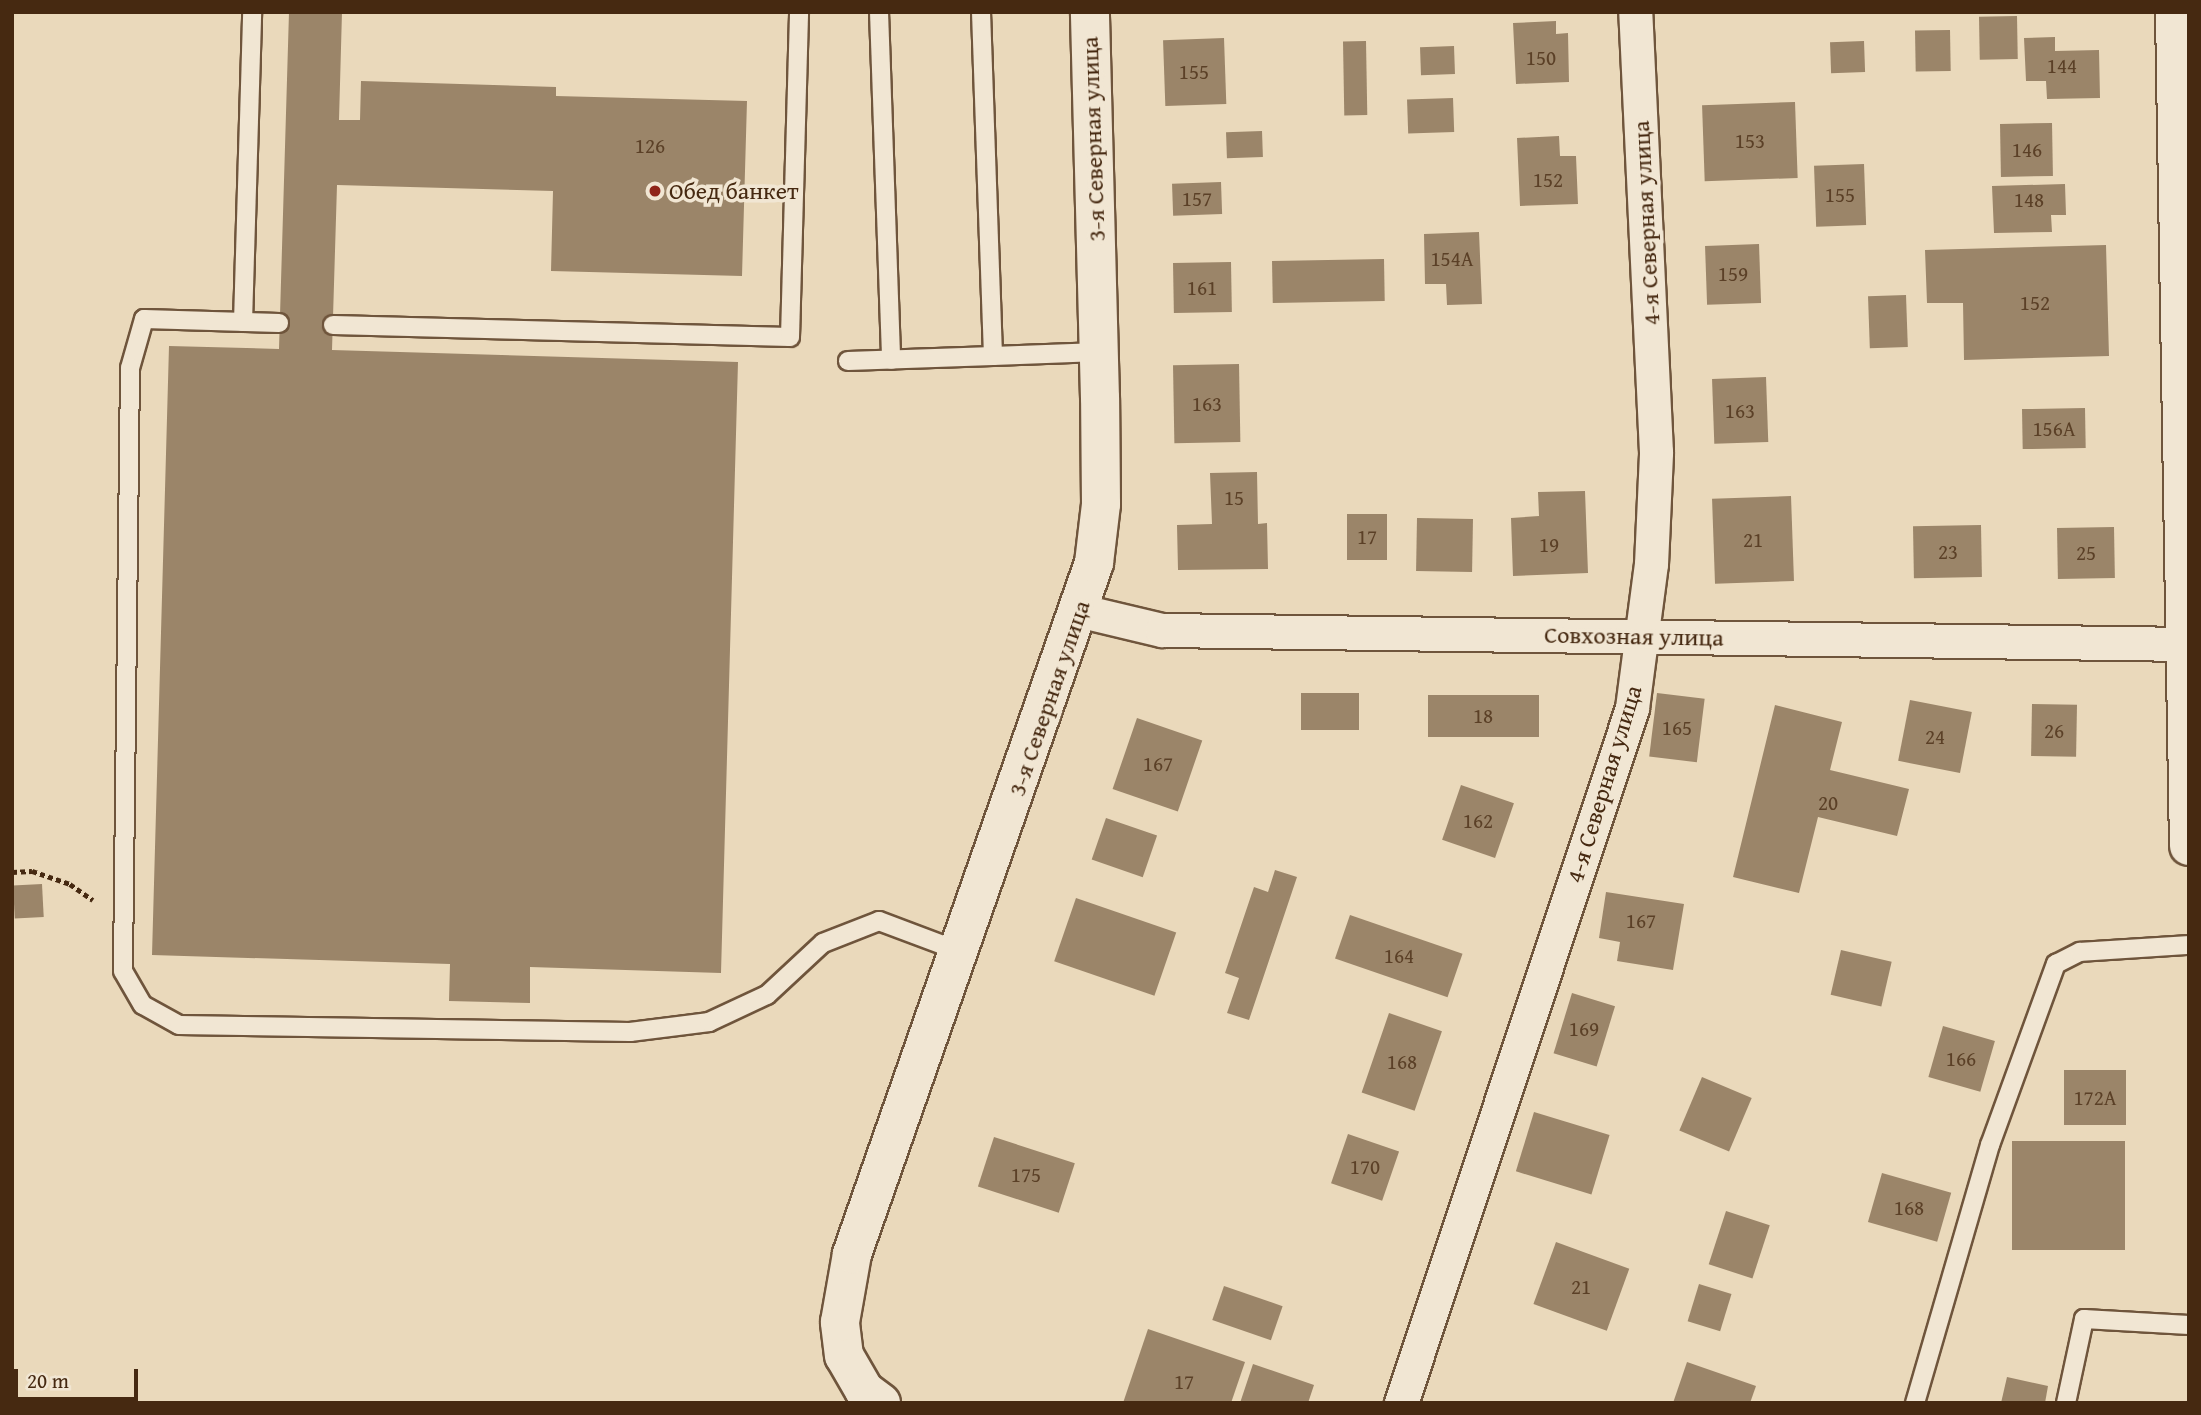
<!DOCTYPE html>
<html>
<head>
<meta charset="utf-8">
<style>
	body { margin:0 }
	#map { position:relative; width:2201px; height:1415px; overflow:hidden; background:#ead9bb; font-family:"Gentium Book Plus",serif }
	div>[style] { position:absolute }
	[style*='--x'] { left:calc(var(--x)*1px); top:calc(var(--y)*1px); width:calc(var(--w)*1px); rotate:calc(var(--a)*1deg) }
	.building>* { inset:0; background:#9b8569; transform-origin:0 0 }
	.path>* { height:4.5px; margin-top:-2.25px; transform-origin:0; background:repeating-linear-gradient(90deg,#462911 0 5px,transparent 0 8.5px) }
	.roads { filter:drop-shadow(2px 0 #6f553c) drop-shadow(-2px 0 #6f553c) drop-shadow(0 2px #6f553c) drop-shadow(0 -2px #6f553c) }
	.lane>* { height:18px; margin:-9px; padding:0 9px; transform-origin:9px; border-radius:9px; background:#f1e6d3 }
	.street>* { height:33px; margin:-16.5px; padding:0 16.5px; transform-origin:16.5px; border-radius:16.5px; background:#f1e6d3 }
	.secondary>* { height:38px; margin:-19px; padding:0 19px; transform-origin:19px; border-radius:19px; background:#f1e6d3 }
	.dots>* { width:19px; height:19px; translate:-50% -50%; box-sizing:border-box; border:4px solid #f1e6d3; border-radius:50% }
	span { translate:-50% -50%; white-space:nowrap; text-align:center; line-height:1.15; -webkit-text-stroke:7px #f1e6d3; paint-order:stroke }
	.number-label { font-size:21px; color:#5b4027 }
	.number-label span { -webkit-text-stroke-width:0 }
	.street-label { font-size:24px; color:#462911 }
	.poi-label { font-size:24px; color:#462911 }
	.left { translate:0 -50%; text-align:left }
	.frame { position:absolute; inset:0; border:14px solid #462911; pointer-events:none }
	.scale { position:absolute; left:14px; top:1369px; width:124px; height:32px; box-sizing:border-box; border:4px solid #462911; border-top:0; padding-left:9px; font-size:21px; line-height:24px; white-space:nowrap; color:#462911; -webkit-text-stroke:5px #f1e6d3; paint-order:stroke }
</style>
</head>
<body>
<div id="map">
	<div class="building">
		<i style="clip-path:polygon(289px 12px,342px 12px,339px 120px,360px 120px,361px 81px,556px 87px,556px 96px,747px 101px,742px 276px,551px 271px,553px 191px,337px 185px,332px 350px,738px 362px,721px 973px,530px 967px,530px 1003px,449px 1001px,450px 964px,152px 955px,169px 346px,279px 349px)"></i>
		<i style="left:2017px;top:16px;width:43px;height:38px;rotate:89deg"></i>
		<i style="clip-path:polygon(1556px 21px,1556px 34px,1568px 33px,1569px 82px,1516px 84px,1513px 23px)"></i>
		<i style="left:1950px;top:30px;width:41px;height:35px;rotate:89deg"></i>
		<i style="clip-path:polygon(2055px 37px,2055px 51px,2099px 50px,2100px 98px,2047px 99px,2046px 81px,2026px 81px,2024px 38px)"></i>
		<i style="left:1224px;top:38px;width:66px;height:61px;rotate:88deg"></i>
		<i style="left:1366px;top:41px;width:74px;height:23px;rotate:89deg"></i>
		<i style="left:1864px;top:41px;width:31px;height:34px;rotate:88deg"></i>
		<i style="left:1454px;top:46px;width:28px;height:34px;rotate:88deg"></i>
		<i style="left:1453px;top:98px;width:34px;height:46px;rotate:88deg"></i>
		<i style="left:1795px;top:102px;width:76px;height:93px;rotate:88deg"></i>
		<i style="left:2052px;top:123px;width:53px;height:52px;rotate:89deg"></i>
		<i style="left:1262px;top:131px;width:26px;height:36px;rotate:88deg"></i>
		<i style="clip-path:polygon(1559px 136px,1560px 156px,1576px 156px,1578px 204px,1520px 206px,1517px 138px)"></i>
		<i style="left:1864px;top:164px;width:61px;height:50px;rotate:88deg"></i>
		<i style="left:1221px;top:182px;width:32px;height:49px;rotate:88deg"></i>
		<i style="clip-path:polygon(2065px 184px,2066px 215px,2051px 215px,2052px 232px,1994px 233px,1992px 186px)"></i>
		<i style="clip-path:polygon(1479px 232px,1482px 304px,1447px 305px,1446px 284px,1425px 284px,1424px 234px)"></i>
		<i style="left:1759px;top:244px;width:59px;height:54px;rotate:88deg"></i>
		<i style="clip-path:polygon(2106px 245px,2109px 356px,1964px 360px,1963px 303px,1927px 303px,1925px 250px)"></i>
		<i style="left:1384px;top:259px;width:42px;height:112px;rotate:89deg"></i>
		<i style="left:1231px;top:262px;width:50px;height:58px;rotate:89deg"></i>
		<i style="left:1906px;top:295px;width:52px;height:38px;rotate:88deg"></i>
		<i style="left:1239px;top:364px;width:78px;height:66px;rotate:89deg"></i>
		<i style="left:1766px;top:377px;width:65px;height:54px;rotate:88deg"></i>
		<i style="left:2085px;top:408px;width:40px;height:63px;rotate:89deg"></i>
		<i style="clip-path:polygon(1257px 472px,1258px 524px,1267px 523px,1268px 569px,1178px 570px,1177px 525px,1212px 524px,1210px 473px)"></i>
		<i style="clip-path:polygon(1585px 491px,1588px 573px,1513px 576px,1511px 518px,1539px 516px,1538px 492px)"></i>
		<i style="left:1791px;top:496px;width:85px;height:79px;rotate:88deg"></i>
		<i style="left:1347px;top:514px;width:40px;height:46px"></i>
		<i style="left:1417px;top:518px;width:56px;height:53px;rotate:1deg"></i>
		<i style="left:1981px;top:525px;width:52px;height:68px;rotate:89deg"></i>
		<i style="left:2114px;top:527px;width:51px;height:57px;rotate:89deg"></i>
		<i style="left:1301px;top:693px;width:58px;height:37px"></i>
		<i style="left:1657px;top:693px;width:48px;height:64px;rotate:7deg"></i>
		<i style="left:1428px;top:695px;width:111px;height:42px"></i>
		<i style="left:1910px;top:700px;width:63px;height:62px;rotate:11deg"></i>
		<i style="left:2032px;top:704px;width:45px;height:52px;rotate:1deg"></i>
		<i style="clip-path:polygon(1775px 705px,1842px 722px,1830px 770px,1909px 789px,1897px 836px,1818px 817px,1799px 893px,1733px 877px)"></i>
		<i style="left:1137px;top:718px;width:69px;height:75px;rotate:19deg"></i>
		<i style="left:1461px;top:785px;width:56px;height:58px;rotate:19deg"></i>
		<i style="left:1106px;top:818px;width:54px;height:44px;rotate:19deg"></i>
		<i style="clip-path:polygon(1275px 870px,1297px 877px,1249px 1020px,1227px 1013px,1239px 978px,1225px 973px,1254px 887px,1268px 892px)"></i>
		<i style="left:42px;top:884px;width:33px;height:29px;rotate:87deg"></i>
		<i style="clip-path:polygon(1606px 892px,1684px 904px,1673px 970px,1617px 961px,1620px 942px,1599px 938px)"></i>
		<i style="left:1076px;top:898px;width:106px;height:67px;rotate:19deg"></i>
		<i style="left:1350px;top:915px;width:119px;height:46px;rotate:19deg"></i>
		<i style="left:1841px;top:950px;width:52px;height:46px;rotate:13deg"></i>
		<i style="left:1572px;top:993px;width:45px;height:63px;rotate:17deg"></i>
		<i style="left:1389px;top:1013px;width:56px;height:84px;rotate:19deg"></i>
		<i style="left:1943px;top:1026px;width:54px;height:53px;rotate:16deg"></i>
		<i style="left:2064px;top:1070px;width:62px;height:55px"></i>
		<i style="left:1702px;top:1077px;width:54px;height:58px;rotate:23deg"></i>
		<i style="left:1534px;top:1112px;width:79px;height:62px;rotate:17deg"></i>
		<i style="left:1348px;top:1134px;width:54px;height:52px;rotate:19deg"></i>
		<i style="left:994px;top:1137px;width:85px;height:52px;rotate:18deg"></i>
		<i style="left:2012px;top:1141px;width:113px;height:109px"></i>
		<i style="left:1882px;top:1173px;width:72px;height:51px;rotate:16deg"></i>
		<i style="left:1726px;top:1211px;width:46px;height:56px;rotate:18deg"></i>
		<i style="left:1556px;top:1242px;width:78px;height:66px;rotate:20deg"></i>
		<i style="left:1699px;top:1284px;width:34px;height:39px;rotate:17deg"></i>
		<i style="left:1224px;top:1286px;width:62px;height:36px;rotate:19deg"></i>
		<i style="clip-path:polygon(1148px 1329px,1245px 1362px,1231px 1403px,1123px 1403px)"></i>
		<i style="clip-path:polygon(1687px 1362px,1756px 1386px,1750px 1403px,1673px 1403px)"></i>
		<i style="clip-path:polygon(1253px 1364px,1314px 1385px,1308px 1403px,1240px 1403px)"></i>
		<i style="clip-path:polygon(2007px 1377px,2048px 1386px,2045px 1403px,2001px 1403px)"></i>
	</div>
	<div class="path">
		<i style="--x:12;--y:872;--w:20;--a:-3"></i>
		<i style="--x:32;--y:871;--w:40;--a:18.9"></i>
		<i style="--x:70;--y:884;--w:28;--a:35"></i>
	</div>
	<div class="roads">
		<div class="lane">
			<i style="--x:879;--y:12;--w:348;--a:88"></i>
			<i style="--x:981;--y:12;--w:344;--a:88"></i>
			<i style="--x:993;--y:356;--w:106;--a:-2.2"></i>
			<i style="--x:243;--y:322;--w:310;--a:-88.3"></i>
			<i style="--x:279;--y:323;--w:135;--a:-178.3"></i>
			<i style="--x:144;--y:319;--w:51;--a:105.9"></i>
			<i style="--x:130;--y:368;--w:603;--a:90.67"></i>
			<i style="--x:123;--y:971;--w:39;--a:60"></i>
			<i style="--x:143;--y:1005;--w:41;--a:29.1"></i>
			<i style="--x:179;--y:1025;--w:451;--a:0.9"></i>
			<i style="--x:630;--y:1032;--w:80;--a:-7.2"></i>
			<i style="--x:709;--y:1022;--w:64;--a:-25"></i>
			<i style="--x:767;--y:995;--w:76;--a:-42.9"></i>
			<i style="--x:823;--y:943;--w:60;--a:-21.4"></i>
			<i style="--x:879;--y:921;--w:85;--a:20.6"></i>
			<i style="--x:333;--y:325;--w:457;--a:1.5"></i>
			<i style="--x:790;--y:337;--w:325;--a:-88.4"></i>
			<i style="--x:848;--y:361;--w:145;--a:-2"></i>
			<i style="--x:1915;--y:1403;--w:269;--a:-73.8"></i>
			<i style="--x:1990;--y:1145;--w:193;--a:-70"></i>
			<i style="--x:2056;--y:964;--w:27;--a:-27"></i>
			<i style="--x:2080;--y:952;--w:109;--a:-3.7"></i>
			<i style="--x:2066;--y:1403;--w:86;--a:-77.9"></i>
			<i style="--x:2084;--y:1319;--w:105;--a:3.3"></i>
		</div>
		<div class="street">
			<i style="--x:1082;--y:611;--w:82;--a:13.4"></i>
			<i style="--x:1162;--y:630;--w:1027;--a:0.78"></i>
			<i style="--x:1401;--y:1403;--w:732;--a:-71.61"></i>
			<i style="--x:1632;--y:708;--w:145;--a:-82.5"></i>
			<i style="--x:1651;--y:564;--w:112;--a:-87.4"></i>
			<i style="--x:1656;--y:452;--w:441;--a:-92.7"></i>
		</div>
		<div class="secondary">
			<i style="--x:2175;--y:12;--w:834;--a:89.04"></i>
			<i style="--x:881;--y:1403;--w:21;--a:-143"></i>
			<i style="--x:864;--y:1390;--w:39;--a:-120"></i>
			<i style="--x:844;--y:1356;--w:34;--a:-97"></i>
			<i style="--x:840;--y:1322;--w:69;--a:-80"></i>
			<i style="--x:852;--y:1254;--w:732;--a:-70.7"></i>
			<i style="--x:1094;--y:563;--w:59;--a:-83.2"></i>
			<i style="--x:1101;--y:504;--w:106;--a:-90.5"></i>
			<i style="--x:1100;--y:398;--w:386;--a:-91.5"></i>
		</div>
	</div>
	<div class="dots">
		<i style="left:655px;top:191px;background:#8f2418"></i>
	</div>
	<div class="number-label">
		<span style="left:1541px;top:58px">150</span>
		<span style="left:2062px;top:66px">144</span>
		<span style="left:1194px;top:72px">155</span>
		<span style="left:1750px;top:141px">153</span>
		<span style="left:650px;top:146px">126</span>
		<span style="left:2027px;top:150px">146</span>
		<span style="left:1548px;top:180px">152</span>
		<span style="left:1840px;top:195px">155</span>
		<span style="left:1197px;top:199px">157</span>
		<span style="left:2029px;top:200px">148</span>
		<span style="left:1452px;top:259px">154А</span>
		<span style="left:1733px;top:274px">159</span>
		<span style="left:1202px;top:288px">161</span>
		<span style="left:2035px;top:303px">152</span>
		<span style="left:1207px;top:404px">163</span>
		<span style="left:1740px;top:411px">163</span>
		<span style="left:2054px;top:429px">156А</span>
		<span style="left:1234px;top:498px">15</span>
		<span style="left:1367px;top:537px">17</span>
		<span style="left:1753px;top:540px">21</span>
		<span style="left:1549px;top:545px">19</span>
		<span style="left:1948px;top:552px">23</span>
		<span style="left:2086px;top:553px">25</span>
		<span style="left:1483px;top:716px">18</span>
		<span style="left:1677px;top:728px">165</span>
		<span style="left:2054px;top:731px">26</span>
		<span style="left:1935px;top:737px">24</span>
		<span style="left:1158px;top:764px">167</span>
		<span style="left:1828px;top:803px">20</span>
		<span style="left:1478px;top:821px">162</span>
		<span style="left:1641px;top:921px">167</span>
		<span style="left:1399px;top:956px">164</span>
		<span style="left:1584px;top:1029px">169</span>
		<span style="left:1961px;top:1059px">166</span>
		<span style="left:1402px;top:1062px">168</span>
		<span style="left:2095px;top:1098px">172А</span>
		<span style="left:1365px;top:1167px">170</span>
		<span style="left:1026px;top:1175px">175</span>
		<span style="left:1909px;top:1208px">168</span>
		<span style="left:1581px;top:1287px">21</span>
		<span style="left:1184px;top:1382px">17</span>
	</div>
	<div class="street-label">
		<span style="left:1093px;top:139px;rotate:-92deg">3-я Северная улица</span>
		<span style="left:1646px;top:223px;rotate:-93deg">4-я Северная улица</span>
		<span style="left:1634px;top:636px;rotate:1deg">Совхозная улица</span>
		<span style="left:1049px;top:698px;rotate:-71deg">3-я Северная улица</span>
		<span style="left:1604px;top:784px;rotate:-73deg">4-я Северная улица</span>
	</div>
	<div class="poi-label">
		<span class="left" style="left:669px;top:191px">Обед банкет</span>
	</div>
	<div class="frame"></div>
	<div class="scale">20 m</div>
</div>
</body>
</html>
